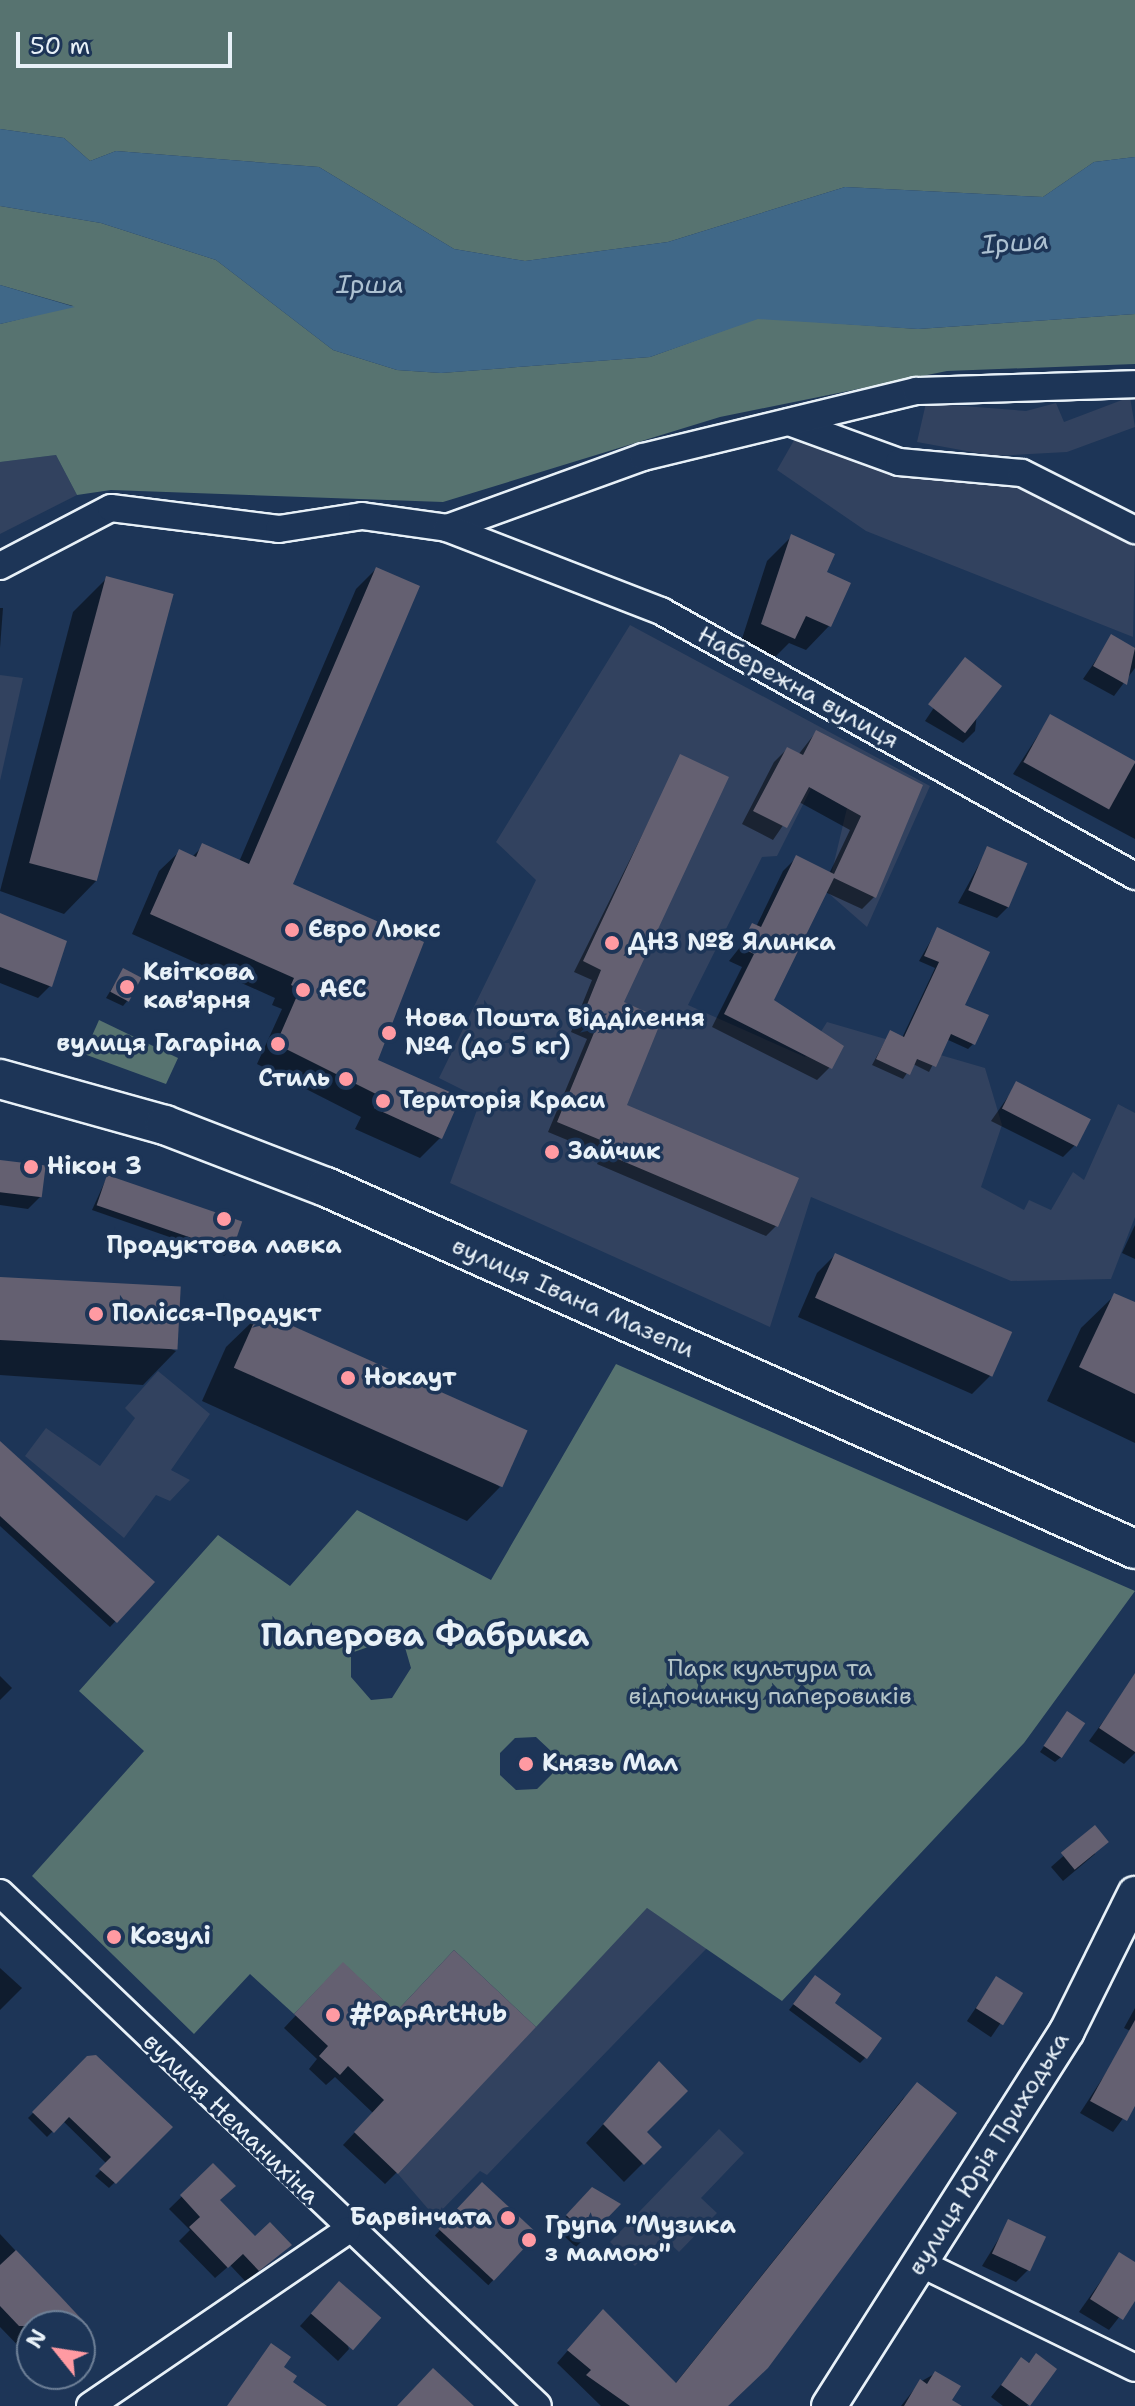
<!DOCTYPE html>
<html>
<head>
<meta charset="utf-8">
<style>
	body { margin:0 }
	#map { position:relative; width:1135px; height:2406px; overflow:hidden; background:#1d3557; font-family:"Shantell Sans",sans-serif }
	div>[style] { position:absolute }
	[style*='--x'] { left:calc(var(--x)*1px); top:calc(var(--y)*1px); width:calc(var(--w)*1px); rotate:calc(var(--a)*1deg) }
	.built>* { inset:0; background:#32425f }
	.green>* { inset:0; background:#577370 }
	.water>* { inset:0; background:#406888 }
	.shadow>* { inset:0; background:#0007; transform-origin:0 0 }
	.building>* { inset:0; background:#646071; transform-origin:0 0 }
	.roads { filter:drop-shadow(2px 0 #e8f1f8) drop-shadow(-2px 0 #e8f1f8) drop-shadow(0 2px #e8f1f8) drop-shadow(0 -2px #e8f1f8) }
	.minor>* { height:26px; margin:-13px; padding:0 13px; transform-origin:13px; border-radius:13px; background:#1d3557 }
	.tertiary>* { height:34px; margin:-17px; padding:0 17px; transform-origin:17px; border-radius:17px; background:#1d3557 }
	.secondary>* { height:38px; margin:-19px; padding:0 19px; transform-origin:19px; border-radius:19px; background:#1d3557 }
	.dots>* { width:22px; height:22px; translate:-50% -50%; box-sizing:border-box; border:4px solid #1d3557; border-radius:50% }
	span { translate:-50% -50%; white-space:nowrap; text-align:center; line-height:1.15; -webkit-text-stroke:7px #1d3557; paint-order:stroke }
	.street-label { font-size:24px; color:#e8f1f8 }
	.poi-label { font-size:24px; color:#e8f1f8; font-weight:700 }
	.left { translate:0 -50%; text-align:left }
	.right { translate:-100% -50%; text-align:right }
	.park-label { font-size:24px; color:#b5c5c8 }
	.water-label { font-size:26px; color:#adc1d1; font-style:italic }
	.district-label { font-size:32px; color:#e8f1f8; font-weight:700 }
	.north { position:absolute; left:16px; top:2310px; width:80px; height:80px; box-sizing:border-box; background:#1d3557; border:2px solid #6e8097; border-radius:50%; rotate:300deg; font-size:22px; font-weight:700; line-height:32px; text-align:center; color:#e8f1f8 }
	.north::after { content:''; display:block; margin:auto; width:28px; height:36px; background:#ff9aa2; clip-path:polygon(50% 0,100% 100%,50% 72%,0 100%) }
	.scale { position:absolute; left:16px; top:32px; width:216px; height:36px; box-sizing:border-box; border:4px solid #e8f1f8; border-top:0; padding-left:10px; font-size:24px; line-height:28px; white-space:nowrap; color:#e8f1f8; -webkit-text-stroke:6px #1d3557; paint-order:stroke }
</style>
</head>
<body>
<div id="map">
	<div class="built">
		<i style="clip-path:polygon(1130px 397px,1135px 427px,1067px 452px,994px 456px,917px 442px,926px 403px,1026px 411px,1056px 403px,1064px 422px)"></i>
		<i style="clip-path:polygon(797px 435px,866px 467px,1016px 484px,1135px 546px,1133px 637px,866px 531px,777px 470px)"></i>
		<i style="clip-path:polygon(56px 455px,77px 495px,0 534px,0 462px)"></i>
		<i style="clip-path:polygon(630px 625px,930px 786px,867px 927px,827px 892px,847px 808px,860px 783px,823px 765px,777px 856px,762px 857px,688px 1005px,805px 1057px,827px 1022px,985px 1068px,1002px 1125px,981px 1187px,1024px 1210px,1029px 1200px,1051px 1210px,1073px 1172px,1084px 1180px,1118px 1104px,1135px 1113px,1135px 1217px,1111px 1279px,1011px 1281px,811px 1197px,770px 1327px,450px 1183px,481px 1099px,439px 1078px,536px 880px,496px 842px)"></i>
		<i style="clip-path:polygon(0 675px,23px 678px,0 781px)"></i>
		<i style="clip-path:polygon(158px 1371px,210px 1414px,171px 1470px,190px 1480px,170px 1501px,156px 1495px,124px 1538px,25px 1456px,46px 1428px,100px 1466px,135px 1418px,125px 1408px)"></i>
		<i style="clip-path:polygon(647px 1908px,707px 1948px,487px 2175px,480px 2171px,435px 2217px,398px 2174px)"></i>
		<i style="clip-path:polygon(719px 2129px,744px 2153px,701px 2198px,717px 2213px,679px 2252px,663px 2237px,635px 2266px,610px 2242px)"></i>
	</div>
	<div class="green">
		<i style="clip-path:polygon(0 0,1135px 0,1135px 157px,1094px 162px,1043px 197px,845px 187px,668px 242px,525px 261px,454px 249px,319px 167px,116px 151px,90px 161px,64px 138px,0 129px)"></i>
		<i style="clip-path:polygon(0 206px,101px 223px,216px 260px,333px 350px,397px 370px,441px 373px,650px 357px,758px 318px,918px 329px,1135px 314px,1135px 364px,947px 371px,720px 417px,443px 502px,111px 490px,77px 495px,56px 455px,0 462px,0 324px,73px 306px,0 285px)"></i>
		<i style="clip-path:polygon(99px 1020px,178px 1058px,166px 1084px,84px 1054px)"></i>
		<i style="clip-path:polygon(evenodd,616px 1364px,1135px 1591px,1024px 1743px,782px 2001px,647px 1908px,536px 2027px,454px 1950px,396px 2012px,343px 1963px,294px 2014px,250px 1974px,194px 2034px,32px 1876px,144px 1751px,79px 1691px,218px 1535px,290px 1586px,357px 1510px,491px 1580px,616px 1364px,394px 1638px,404px 1644px,411px 1668px,392px 1698px,371px 1700px,351px 1677px,351px 1653px,394px 1638px,616px 1364px,536px 1737px,552px 1752px,552px 1774px,537px 1789px,516px 1790px,500px 1775px,500px 1753px,515px 1738px,536px 1737px)"></i>
	</div>
	<div class="water">
		<i style="clip-path:polygon(0 129px,64px 138px,90px 161px,116px 151px,319px 167px,454px 249px,525px 261px,668px 242px,845px 187px,1043px 197px,1094px 162px,1135px 157px,1135px 314px,918px 329px,758px 319px,650px 357px,441px 373px,397px 370px,333px 350px,216px 260px,101px 223px,0 206px)"></i>
		<i style="clip-path:polygon(0 285px,75px 307px,0 324px)"></i>
	</div>
	<div class="shadow">
		<i style="clip-path:polygon(791px 537px,824px 573px,829px 626px,806px 650px,789px 643px,770px 662px,739px 648px,767px 561px)"></i>
		<i style="clip-path:polygon(376px 569px,290px 885px,376px 1061px,440px 1138px,420px 1158px,355px 1129px,361px 1117px,257px 1064px,282px 1009px,272px 1005px,275px 998px,132px 934px,159px 871px,180px 851px,192px 857px,203px 846px,239px 862px,356px 589px)"></i>
		<i style="clip-path:polygon(106px 579px,97px 880px,64px 914px,0 891px,73px 612px)"></i>
		<i style="clip-path:polygon(0 608px,3px 608px,0 648px)"></i>
		<i style="clip-path:polygon(1112px 637px,1135px 650px,1135px 668px,1114px 696px,1083px 679px)"></i>
		<i style="clip-path:polygon(966px 660px,982px 670px,975px 731px,963px 743px,925px 721px)"></i>
		<i style="clip-path:polygon(1050px 717px,1135px 764px,1135px 839px,1013px 774px)"></i>
		<i style="clip-path:polygon(816px 732px,921px 786px,875px 896px,862px 909px,825px 892px,771px 1000px,830px 1067px,817px 1080px,712px 1027px,742px 967px,729px 961px,756px 927px,783px 871px,796px 858px,829px 874px,850px 830px,799px 802px,773px 840px,742px 824px,774px 762px,787px 749px,798px 755px)"></i>
		<i style="clip-path:polygon(681px 757px,621px 1003px,624px 1106px,776px 1226px,766px 1236px,597px 1164px,601px 1154px,548px 1132px,587px 1039px,571px 1032px,592px 980px,574px 972px)"></i>
		<i style="clip-path:polygon(988px 848px,1009px 906px,997px 918px,958px 903px)"></i>
		<i style="clip-path:polygon(0 915px,50px 986px,38px 998px,0 983px)"></i>
		<i style="clip-path:polygon(937px 930px,973px 1044px,968px 1049px,946px 1039px,929px 1072px,913px 1064px,903px 1079px,872px 1065px,890px 1032px,902px 1038px,935px 968px,919px 961px)"></i>
		<i style="clip-path:polygon(123px 970px,128px 1000px,123px 1006px,106px 998px)"></i>
		<i style="clip-path:polygon(1017px 1084px,1075px 1145px,1063px 1157px,991px 1121px)"></i>
		<i style="clip-path:polygon(0 1162px,41px 1196px,28px 1209px,0 1205px)"></i>
		<i style="clip-path:polygon(107px 1177px,230px 1251px,224px 1256px,92px 1210px)"></i>
		<i style="clip-path:polygon(1135px 1225px,1135px 1259px,1122px 1253px)"></i>
		<i style="clip-path:polygon(835px 1255px,1009px 1333px,990px 1376px,972px 1394px,798px 1317px,817px 1273px)"></i>
		<i style="clip-path:polygon(0 1278px,176px 1351px,143px 1385px,0 1375px)"></i>
		<i style="clip-path:polygon(1115px 1295px,1135px 1305px,1135px 1443px,1047px 1401px,1081px 1328px)"></i>
		<i style="clip-path:polygon(260px 1314px,500px 1487px,467px 1521px,202px 1401px,226px 1347px)"></i>
		<i style="clip-path:polygon(0 1444px,152px 1582px,110px 1627px,0 1526px)"></i>
		<i style="clip-path:polygon(0 1676px,12px 1688px,0 1700px)"></i>
		<i style="clip-path:polygon(1128px 1687px,1135px 1692px,1135px 1753px,1124px 1764px,1089px 1741px)"></i>
		<i style="clip-path:polygon(1067px 1714px,1061px 1757px,1055px 1762px,1040px 1752px)"></i>
		<i style="clip-path:polygon(1095px 1828px,1095px 1854px,1063px 1881px,1051px 1867px)"></i>
		<i style="clip-path:polygon(0 1968px,22px 1988px,0 2010px)"></i>
		<i style="clip-path:polygon(332px 1977px,396px 2014px,397px 2172px,385px 2184px,343px 2145px,373px 2113px,335px 2077px,326px 2085px,309px 2069px,317px 2059px,284px 2028px)"></i>
		<i style="left:996px;top:1978px;width:29px;height:52px;rotate:34deg"></i>
		<i style="clip-path:polygon(810px 1983px,832px 2003px,865px 2058px,860px 2063px,789px 2010px)"></i>
		<i style="clip-path:polygon(1135px 2008px,1135px 2033px,1124px 2028px)"></i>
		<i style="clip-path:polygon(1117px 2056px,1135px 2066px,1135px 2102px,1113px 2132px,1080px 2113px)"></i>
		<i style="clip-path:polygon(88px 2058px,170px 2127px,109px 2188px,95px 2176px,107px 2164px,63px 2121px,47px 2137px,28px 2118px)"></i>
		<i style="clip-path:polygon(659px 2064px,644px 2132px,659px 2147px,624px 2182px,586px 2143px)"></i>
		<i style="clip-path:polygon(905px 2096px,725px 2406px,601px 2406px,557px 2363px,591px 2324px,675px 2384px)"></i>
		<i style="clip-path:polygon(213px 2166px,218px 2201px,255px 2239px,289px 2245px,246px 2282px,230px 2265px,215px 2278px,179px 2241px,190px 2230px,169px 2209px)"></i>
		<i style="left:482px;top:2185px;width:73px;height:69px;rotate:43deg"></i>
		<i style="clip-path:polygon(592px 2190px,618px 2204px,576px 2247px,555px 2228px)"></i>
		<i style="clip-path:polygon(1009px 2222px,1028px 2270px,1016px 2282px,982px 2266px)"></i>
		<i style="clip-path:polygon(0 2234px,93px 2334px,80px 2347px,80px 2326px,32px 2326px,32px 2360px,0 2327px)"></i>
		<i style="clip-path:polygon(1120px 2254px,1135px 2264px,1135px 2297px,1109px 2330px,1079px 2312px)"></i>
		<i style="clip-path:polygon(328px 2295px,349px 2349px,338px 2361px,300px 2326px)"></i>
		<i style="clip-path:polygon(1036px 2356px,1054px 2369px,1027px 2406px,1003px 2406px,991px 2397px,1021px 2360px,1027px 2364px)"></i>
		<i style="clip-path:polygon(936px 2373px,946px 2406px,901px 2406px,920px 2382px)"></i>
	</div>
	<div class="building">
		<i style="clip-path:polygon(791px 534px,835px 554px,827px 572px,851px 583px,831px 627px,806px 616px,795px 639px,761px 624px)"></i>
		<i style="clip-path:polygon(376px 567px,420px 586px,293px 884px,424px 942px,378px 1060px,461px 1097px,442px 1139px,374px 1108px,380px 1096px,276px 1044px,300px 989px,291px 985px,294px 978px,150px 914px,179px 849px,196px 857px,202px 843px,249px 864px)"></i>
		<i style="left:106px;top:576px;width:70px;height:297px;rotate:15deg"></i>
		<i style="clip-path:polygon(1111px 634px,1135px 648px,1127px 685px,1093px 666px)"></i>
		<i style="left:965px;top:657px;width:47px;height:60px;rotate:38deg"></i>
		<i style="left:1050px;top:714px;width:98px;height:55px;rotate:29deg"></i>
		<i style="clip-path:polygon(816px 730px,923px 785px,876px 898px,834px 878px,774px 1000px,844px 1046px,832px 1069px,724px 1014px,754px 954px,740px 947px,752px 923px,761px 927px,796px 855px,834px 874px,861px 816px,809px 787px,787px 828px,753px 811px,787px 747px,803px 755px)"></i>
		<i style="clip-path:polygon(680px 754px,729px 777px,624px 1002px,662px 1019px,627px 1105px,799px 1178px,778px 1227px,606px 1154px,610px 1144px,557px 1122px,596px 1028px,580px 1022px,601px 970px,583px 961px)"></i>
		<i style="left:987px;top:846px;width:44px;height:48px;rotate:23deg"></i>
		<i style="clip-path:polygon(0 913px,67px 941px,52px 987px,0 967px)"></i>
		<i style="clip-path:polygon(937px 927px,990px 952px,965px 1005px,989px 1015px,975px 1045px,951px 1034px,936px 1067px,917px 1059px,910px 1075px,876px 1059px,890px 1030px,904px 1037px,939px 962px,924px 956px)"></i>
		<i style="left:123px;top:968px;width:21px;height:27px;rotate:28deg"></i>
		<i style="left:1016px;top:1081px;width:84px;height:31px;rotate:27deg"></i>
		<i style="left:0;top:1160px;width:46px;height:32px;rotate:7deg"></i>
		<i style="left:107px;top:1175px;width:143px;height:32px;rotate:19deg"></i>
		<i style="left:835px;top:1253px;width:194px;height:49px;rotate:24deg"></i>
		<i style="left:0;top:1277px;width:181px;height:63px;rotate:3deg"></i>
		<i style="clip-path:polygon(1114px 1293px,1135px 1302px,1135px 1394px,1079px 1367px)"></i>
		<i style="left:259px;top:1311px;width:294px;height:62px;rotate:24deg"></i>
		<i style="clip-path:polygon(0 1441px,155px 1582px,117px 1623px,0 1516px)"></i>
		<i style="clip-path:polygon(1135px 1673px,1135px 1752px,1099px 1728px)"></i>
		<i style="left:1067px;top:1711px;width:22px;height:42px;rotate:34deg"></i>
		<i style="left:1095px;top:1825px;width:22px;height:44px;rotate:51deg"></i>
		<i style="clip-path:polygon(454px 1950px,536px 2027px,398px 2174px,354px 2132px,384px 2100px,348px 2066px,340px 2075px,319px 2056px,328px 2046px,294px 2014px,343px 1962px,396px 2012px)"></i>
		<i style="clip-path:polygon(815px 1975px,841px 1994px,835px 2003px,882px 2038px,867px 2059px,793px 2004px)"></i>
		<i style="left:996px;top:1976px;width:32px;height:38px;rotate:32deg"></i>
		<i style="clip-path:polygon(1135px 2020px,1135px 2106px,1127px 2121px,1090px 2101px)"></i>
		<i style="clip-path:polygon(96px 2055px,173px 2127px,116px 2184px,99px 2169px,111px 2157px,69px 2117px,54px 2133px,32px 2112px,87px 2056px)"></i>
		<i style="clip-path:polygon(659px 2061px,688px 2091px,647px 2132px,662px 2147px,644px 2165px,603px 2124px)"></i>
		<i style="clip-path:polygon(917px 2082px,957px 2113px,768px 2368px,728px 2406px,630px 2406px,586px 2375px,591px 2370px,567px 2350px,603px 2309px,676px 2383px)"></i>
		<i style="clip-path:polygon(213px 2163px,236px 2186px,220px 2200px,255px 2236px,270px 2222px,292px 2245px,259px 2271px,243px 2254px,228px 2268px,189px 2227px,200px 2217px,180px 2195px)"></i>
		<i style="left:482px;top:2182px;width:76px;height:64px;rotate:43deg"></i>
		<i style="clip-path:polygon(592px 2187px,621px 2204px,589px 2237px,566px 2215px)"></i>
		<i style="left:1008px;top:2219px;width:42px;height:38px;rotate:25deg"></i>
		<i style="clip-path:polygon(16px 2250px,60px 2296px,88px 2326px,19px 2326px,0 2306px,0 2265px)"></i>
		<i style="clip-path:polygon(1119px 2252px,1135px 2262px,1135px 2301px,1123px 2320px,1090px 2299px)"></i>
		<i style="left:339px;top:2281px;width:56px;height:43px;rotate:41deg"></i>
		<i style="clip-path:polygon(271px 2343px,291px 2357px,284px 2367px,297px 2376px,293px 2382px,327px 2406px,227px 2406px)"></i>
		<i style="clip-path:polygon(1036px 2353px,1057px 2369px,1030px 2406px,1001px 2385px,1021px 2357px,1029px 2363px)"></i>
		<i style="clip-path:polygon(433px 2368px,474px 2406px,397px 2406px)"></i>
		<i style="clip-path:polygon(935px 2371px,961px 2386px,952px 2400px,962px 2406px,904px 2406px,920px 2379px,927px 2384px)"></i>
	</div>
	<div class="roads">
		<div class="minor">
			<i style="--x:789;--y:422;--w:117;--a:20"></i>
			<i style="--x:899;--y:462;--w:123;--a:5.1"></i>
			<i style="--x:1022;--y:473;--w:127;--a:26.8"></i>
			<i style="--x:447;--y:528;--w:208;--a:-19.9"></i>
			<i style="--x:643;--y:457;--w:281;--a:-13.6"></i>
			<i style="--x:916;--y:391;--w:219;--a:-1.8"></i>
			<i style="--x:0;--y:566;--w:125;--a:-27.6"></i>
			<i style="--x:111;--y:508;--w:169;--a:7.1"></i>
			<i style="--x:279;--y:529;--w:84;--a:-8.9"></i>
			<i style="--x:362;--y:516;--w:86;--a:8"></i>
			<i style="--x:447;--y:528;--w:230;--a:21.2"></i>
			<i style="--x:661;--y:611;--w:543;--a:29.21"></i>
			<i style="--x:0;--y:1893;--w:743;--a:43.64"></i>
			<i style="--x:920;--y:2263;--w:239;--a:26"></i>
			<i style="--x:90;--y:2406;--w:311;--a:-34.3"></i>
		</div>
		<div class="tertiary">
			<i style="--x:829;--y:2406;--w:444;--a:-57.6"></i>
			<i style="--x:1067;--y:2031;--w:153;--a:-63.6"></i>
		</div>
		<div class="secondary">
			<i style="--x:0;--y:1079;--w:171;--a:15.6"></i>
			<i style="--x:165;--y:1125;--w:173;--a:21.1"></i>
			<i style="--x:326;--y:1187;--w:886;--a:24.11"></i>
		</div>
	</div>
	<div class="dots">
		<i style="left:292px;top:930px;background:#ff9aa2"></i>
		<i style="left:612px;top:943px;background:#ff9aa2"></i>
		<i style="left:127px;top:987px;background:#ff9aa2"></i>
		<i style="left:303px;top:990px;background:#ff9aa2"></i>
		<i style="left:389px;top:1033px;background:#ff9aa2"></i>
		<i style="left:278px;top:1044px;background:#ff9aa2"></i>
		<i style="left:346px;top:1079px;background:#ff9aa2"></i>
		<i style="left:383px;top:1101px;background:#ff9aa2"></i>
		<i style="left:552px;top:1152px;background:#ff9aa2"></i>
		<i style="left:31px;top:1167px;background:#ff9aa2"></i>
		<i style="left:224px;top:1219px;background:#ff9aa2"></i>
		<i style="left:96px;top:1314px;background:#ff9aa2"></i>
		<i style="left:348px;top:1378px;background:#ff9aa2"></i>
		<i style="left:526px;top:1764px;background:#ff9aa2"></i>
		<i style="left:114px;top:1937px;background:#ff9aa2"></i>
		<i style="left:333px;top:2015px;background:#ff9aa2"></i>
		<i style="left:508px;top:2218px;background:#ff9aa2"></i>
		<i style="left:529px;top:2240px;background:#ff9aa2"></i>
	</div>
	<div class="street-label">
		<span style="left:798px;top:688px;rotate:29deg">Набережна вулиця</span>
		<span style="left:573px;top:1298px;rotate:24deg">вулиця Івана Мазепи</span>
		<span style="left:231px;top:2119px;rotate:44deg">вулиця Неманихіна</span>
		<span style="left:989px;top:2154px;rotate:-58deg">вулиця Юрія Приходька</span>
	</div>
	<div class="poi-label">
		<span class="left" style="left:308px;top:930px">Євро Люкс</span>
		<span class="left" style="left:628px;top:943px">ДНЗ №8 Ялинка</span>
		<span class="left" style="left:143px;top:987px">Квіткова<br>кав'ярня</span>
		<span class="left" style="left:319px;top:990px">АЄС</span>
		<span class="left" style="left:405px;top:1033px">Нова Пошта Відділення<br>№4 (до 5 кг)</span>
		<span class="right" style="left:262px;top:1044px">вулиця Гагаріна</span>
		<span class="right" style="left:330px;top:1079px">Стиль</span>
		<span class="left" style="left:399px;top:1101px">Територія Краси</span>
		<span class="left" style="left:568px;top:1152px">Зайчик</span>
		<span class="left" style="left:47px;top:1167px">Нікон 3</span>
		<span style="left:224px;top:1246px">Продуктова лавка</span>
		<span class="left" style="left:112px;top:1314px">Полісся-Продукт</span>
		<span class="left" style="left:364px;top:1378px">Нокаут</span>
		<span class="left" style="left:542px;top:1764px">Князь Мал</span>
		<span class="left" style="left:130px;top:1937px">Козулі</span>
		<span class="left" style="left:349px;top:2015px">#PapArtHub</span>
		<span class="right" style="left:492px;top:2218px">Барвінчата</span>
		<span class="left" style="left:545px;top:2240px">Група "Музика<br>з мамою"</span>
	</div>
	<div class="park-label">
		<span style="left:770px;top:1683px">Парк культури та<br>відпочинку паперовиків</span>
	</div>
	<div class="water-label">
		<span style="left:1015px;top:242px;rotate:-4deg">Ірша</span>
		<span style="left:370px;top:284px">Ірша</span>
	</div>
	<div class="district-label">
		<span style="left:425px;top:1635px">Паперова Фабрика</span>
	</div>
	<div class="north">N</div>
	<div class="scale">50 m</div>
</div>
</body>
</html>
